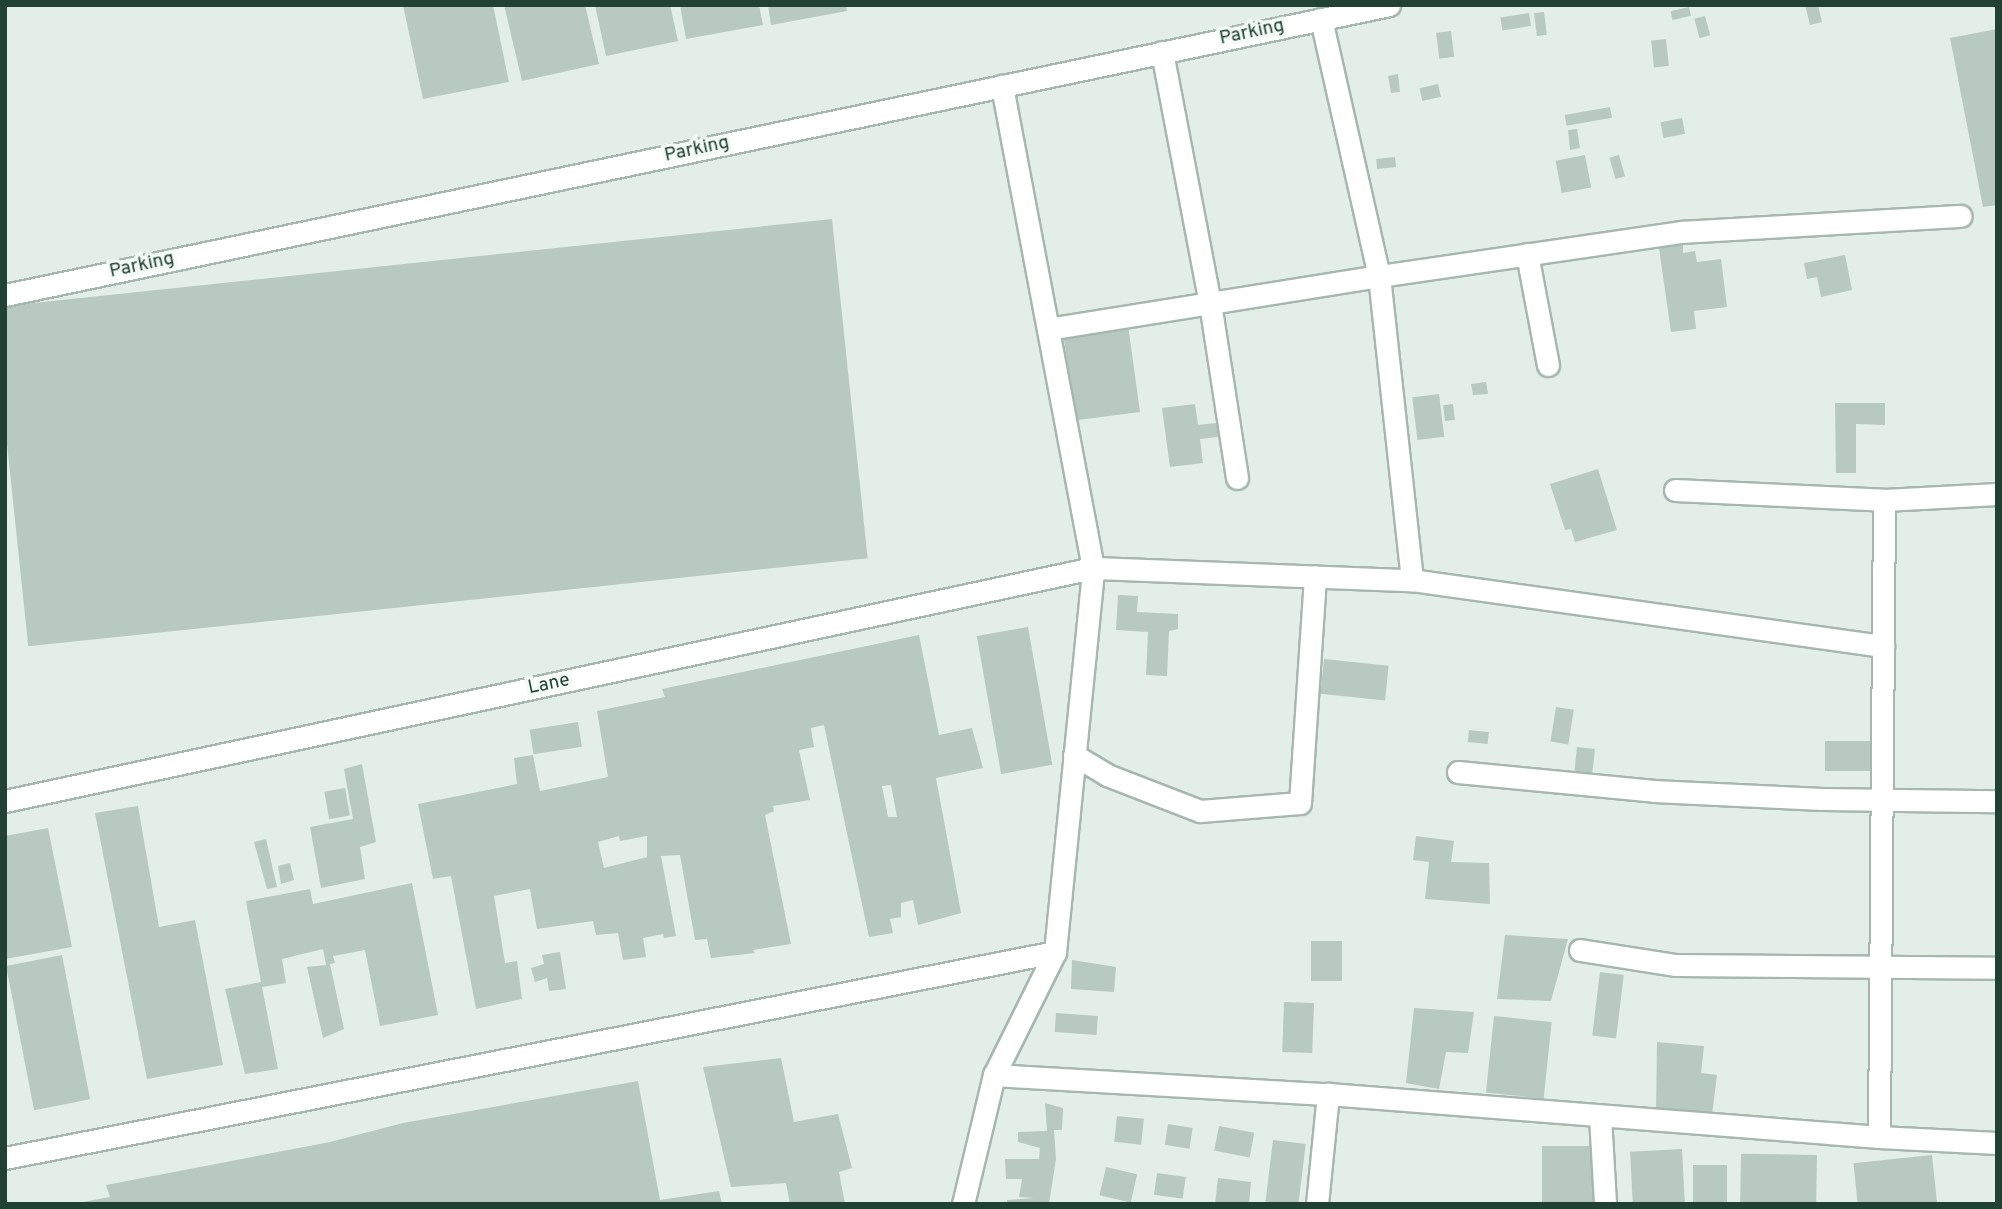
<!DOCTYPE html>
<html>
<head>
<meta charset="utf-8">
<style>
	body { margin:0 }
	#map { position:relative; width:2002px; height:1209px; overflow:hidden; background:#e3eee8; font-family:Overpass,sans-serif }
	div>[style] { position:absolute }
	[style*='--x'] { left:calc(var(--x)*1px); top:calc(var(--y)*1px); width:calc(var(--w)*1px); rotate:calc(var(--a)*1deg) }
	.building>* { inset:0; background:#b8c9c1; transform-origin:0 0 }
	.roads { filter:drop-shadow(2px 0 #a5b7af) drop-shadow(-2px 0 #a5b7af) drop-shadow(0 2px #a5b7af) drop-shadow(0 -2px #a5b7af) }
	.street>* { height:21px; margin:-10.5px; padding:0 10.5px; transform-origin:10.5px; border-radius:10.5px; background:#fff }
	span { translate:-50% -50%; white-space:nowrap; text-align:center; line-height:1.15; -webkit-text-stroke:7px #f4faf6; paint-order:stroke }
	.street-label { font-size:19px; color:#214135 }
	.frame { position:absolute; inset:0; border:7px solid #214135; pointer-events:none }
</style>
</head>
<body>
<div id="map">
	<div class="building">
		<i style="clip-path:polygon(403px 5px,493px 5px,509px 82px,423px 99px)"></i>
		<i style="clip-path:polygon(504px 5px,585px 5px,599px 64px,522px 81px)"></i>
		<i style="clip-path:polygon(595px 5px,670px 5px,678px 41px,606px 56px)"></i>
		<i style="clip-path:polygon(680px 5px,759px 5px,763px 25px,686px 39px)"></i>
		<i style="clip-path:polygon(768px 5px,846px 5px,847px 11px,771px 25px)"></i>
		<i style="clip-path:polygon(1805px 5px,1818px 5px,1822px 22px,1810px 25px)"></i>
		<i style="left:1689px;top:7px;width:9px;height:19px;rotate:77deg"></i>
		<i style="left:1544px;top:12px;width:23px;height:10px;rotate:83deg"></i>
		<i style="left:1529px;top:13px;width:13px;height:29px;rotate:81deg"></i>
		<i style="left:1705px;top:16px;width:20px;height:11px;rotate:75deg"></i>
		<i style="clip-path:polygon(1997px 29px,1997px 205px,1983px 207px,1950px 38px)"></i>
		<i style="left:1451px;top:31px;width:26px;height:15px;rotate:83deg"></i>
		<i style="left:1666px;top:39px;width:27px;height:15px;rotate:84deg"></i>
		<i style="clip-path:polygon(1398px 74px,1400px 92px,1391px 93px,1388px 76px)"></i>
		<i style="left:1438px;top:84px;width:13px;height:19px;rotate:77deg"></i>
		<i style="left:1610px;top:107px;width:11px;height:46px;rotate:80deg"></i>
		<i style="left:1682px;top:118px;width:16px;height:22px;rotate:79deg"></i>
		<i style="clip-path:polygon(1577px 129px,1580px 148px,1570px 150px,1568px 130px)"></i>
		<i style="left:1585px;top:155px;width:33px;height:30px;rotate:79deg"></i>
		<i style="left:1619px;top:155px;width:22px;height:10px;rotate:74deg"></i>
		<i style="left:1395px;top:157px;width:10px;height:19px;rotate:84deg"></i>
		<i style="left:832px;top:219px;width:341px;height:844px;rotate:84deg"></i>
		<i style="clip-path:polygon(1683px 244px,1683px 253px,1695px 251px,1697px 262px,1721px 259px,1727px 307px,1694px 311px,1696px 329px,1671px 332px,1659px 248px)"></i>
		<i style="clip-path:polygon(1845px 255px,1852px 290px,1821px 297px,1817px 277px,1807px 279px,1804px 263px)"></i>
		<i style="clip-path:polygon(1128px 325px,1140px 412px,1070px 421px,1063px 372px,1069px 372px,1063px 334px)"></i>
		<i style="clip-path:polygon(1486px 382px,1488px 394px,1473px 395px,1471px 384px)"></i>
		<i style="left:1439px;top:394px;width:43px;height:27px;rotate:83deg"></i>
		<i style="clip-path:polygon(1835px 403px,1885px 403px,1885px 425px,1856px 424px,1856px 473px,1836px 473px)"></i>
		<i style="clip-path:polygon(1195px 404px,1198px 425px,1224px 422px,1225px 436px,1200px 439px,1203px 463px,1170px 467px,1162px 408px)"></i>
		<i style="left:1453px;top:404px;width:16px;height:10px;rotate:83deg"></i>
		<i style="clip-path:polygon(1598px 469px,1617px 530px,1575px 542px,1571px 529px,1565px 530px,1550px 484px)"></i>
		<i style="clip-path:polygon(1118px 595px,1138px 596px,1137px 612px,1178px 614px,1178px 629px,1169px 631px,1167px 676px,1146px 675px,1148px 632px,1116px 630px)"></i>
		<i style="left:1028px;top:627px;width:140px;height:52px;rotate:80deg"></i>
		<i style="clip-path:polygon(evenodd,919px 635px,939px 735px,972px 728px,983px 768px,936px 778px,961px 913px,918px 925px,913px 900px,901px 903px,901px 917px,890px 919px,893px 933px,869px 937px,824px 725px,811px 728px,814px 747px,799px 750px,810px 800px,773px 806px,774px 811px,765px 815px,791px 944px,753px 950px,755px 953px,711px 958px,707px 939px,695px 940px,680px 855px,661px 856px,676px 936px,664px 938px,663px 934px,643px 938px,646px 957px,623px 960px,618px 933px,596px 935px,593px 921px,537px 929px,530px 889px,494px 896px,505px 963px,517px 961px,522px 999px,476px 1009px,451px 876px,433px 879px,418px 804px,517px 784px,514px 758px,533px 755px,540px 791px,608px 777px,597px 711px,665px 697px,662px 689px,919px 635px,891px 785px,897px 817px,888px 817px,882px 786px,891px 785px,919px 635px,619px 836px,620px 841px,647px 836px,647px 857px,604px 868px,598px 842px,619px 836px)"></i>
		<i style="left:1324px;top:659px;width:65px;height:35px;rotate:6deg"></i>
		<i style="left:1556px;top:707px;width:18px;height:35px;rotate:9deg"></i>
		<i style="left:578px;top:722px;width:25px;height:49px;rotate:81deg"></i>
		<i style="left:1469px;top:730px;width:20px;height:12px;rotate:6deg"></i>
		<i style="left:1825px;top:741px;width:47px;height:30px"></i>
		<i style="left:1577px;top:747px;width:18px;height:24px;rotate:6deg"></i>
		<i style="clip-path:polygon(362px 764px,376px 842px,360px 847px,365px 879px,321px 888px,310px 827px,353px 819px,344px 769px)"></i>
		<i style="left:345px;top:788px;width:28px;height:21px;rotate:80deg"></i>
		<i style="clip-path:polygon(138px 806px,159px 927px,195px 920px,223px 1065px,147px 1079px,95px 813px)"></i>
		<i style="clip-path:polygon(48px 828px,72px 947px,5px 959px,5px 836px)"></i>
		<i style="clip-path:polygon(1416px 836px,1454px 841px,1451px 862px,1489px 863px,1490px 904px,1425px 899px,1429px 862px,1413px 860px)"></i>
		<i style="clip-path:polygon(266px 839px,277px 887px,267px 889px,254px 842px)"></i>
		<i style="clip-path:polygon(290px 863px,294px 880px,281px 884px,278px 866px)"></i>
		<i style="clip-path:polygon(412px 883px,438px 1015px,380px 1026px,365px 950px,333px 956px,335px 963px,330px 964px,344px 1029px,323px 1038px,307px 967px,326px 965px,323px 949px,282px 959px,286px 983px,262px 987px,278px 1069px,245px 1074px,225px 989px,261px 982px,246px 901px,310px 889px,313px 904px)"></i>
		<i style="clip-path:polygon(1505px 935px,1568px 939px,1551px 1001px,1497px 999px)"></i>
		<i style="left:1311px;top:941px;width:31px;height:40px"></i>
		<i style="clip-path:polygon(560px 952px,566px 989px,549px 991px,547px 978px,535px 982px,531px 968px,544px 964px,542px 955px)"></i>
		<i style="left:62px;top:955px;width:147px;height:57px;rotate:79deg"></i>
		<i style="clip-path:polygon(1072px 960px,1116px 967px,1114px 992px,1071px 989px)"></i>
		<i style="left:1600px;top:972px;width:24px;height:64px;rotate:7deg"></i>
		<i style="left:1284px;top:1002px;width:30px;height:50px;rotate:2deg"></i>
		<i style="clip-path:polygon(1414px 1008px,1474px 1012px,1468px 1053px,1446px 1052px,1439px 1089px,1406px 1083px)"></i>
		<i style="left:1056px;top:1013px;width:42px;height:19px;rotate:4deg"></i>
		<i style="left:1494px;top:1016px;width:58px;height:77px;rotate:6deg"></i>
		<i style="clip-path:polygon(1657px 1042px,1704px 1046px,1701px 1073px,1717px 1075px,1712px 1115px,1656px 1111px)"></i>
		<i style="clip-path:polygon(781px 1058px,794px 1122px,838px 1114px,852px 1168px,839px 1172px,845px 1204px,790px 1204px,786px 1183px,731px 1187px,703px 1067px)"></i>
		<i style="clip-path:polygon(638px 1081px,660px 1200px,719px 1191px,722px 1204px,72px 1204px,110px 1197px,106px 1185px,330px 1142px,403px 1123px)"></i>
		<i style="clip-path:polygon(1045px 1103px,1063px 1108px,1062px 1130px,1054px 1130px,1056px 1159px,1049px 1204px,1007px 1204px,1007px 1200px,1034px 1198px,1019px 1197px,1022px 1179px,1006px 1179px,1005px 1159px,1039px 1159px,1040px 1148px,1018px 1142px,1018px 1132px,1047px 1131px)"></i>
		<i style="left:1117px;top:1116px;width:27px;height:26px;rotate:6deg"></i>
		<i style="left:1168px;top:1124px;width:25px;height:21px;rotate:9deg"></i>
		<i style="left:1219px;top:1126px;width:36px;height:25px;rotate:11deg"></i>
		<i style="left:1273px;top:1140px;width:33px;height:62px;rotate:7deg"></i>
		<i style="left:1542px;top:1146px;width:56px;height:58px"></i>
		<i style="left:1682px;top:1149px;width:55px;height:52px;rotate:87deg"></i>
		<i style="left:1817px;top:1155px;width:49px;height:76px;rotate:91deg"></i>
		<i style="left:1932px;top:1155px;width:49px;height:79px;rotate:84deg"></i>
		<i style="left:1693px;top:1165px;width:34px;height:39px"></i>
		<i style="left:1106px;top:1167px;width:32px;height:29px;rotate:13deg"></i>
		<i style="left:1157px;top:1173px;width:29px;height:22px;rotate:8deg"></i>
		<i style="clip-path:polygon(1218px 1178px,1251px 1182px,1249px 1204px,1215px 1204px)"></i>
	</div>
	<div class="roads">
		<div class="street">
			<i style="--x:1321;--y:19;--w:263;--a:77.3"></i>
			<i style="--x:1379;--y:276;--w:306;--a:83.8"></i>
			<i style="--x:1162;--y:52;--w:256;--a:79.2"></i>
			<i style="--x:1210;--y:303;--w:177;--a:81.2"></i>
			<i style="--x:1527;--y:254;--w:113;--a:79.3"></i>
			<i style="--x:5;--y:295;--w:1414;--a:-11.83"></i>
			<i style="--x:1048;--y:329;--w:335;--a:-9.1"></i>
			<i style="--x:1379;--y:276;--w:306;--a:-8.3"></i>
			<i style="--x:1682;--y:232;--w:279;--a:-3.3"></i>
			<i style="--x:1675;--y:490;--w:209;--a:2.7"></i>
			<i style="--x:1884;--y:500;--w:113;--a:-3"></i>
			<i style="--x:1074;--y:755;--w:39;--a:31"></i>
			<i style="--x:1107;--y:775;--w:100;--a:21.2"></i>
			<i style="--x:1200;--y:811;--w:100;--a:-4.6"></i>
			<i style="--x:1300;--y:803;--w:227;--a:-86.2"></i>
			<i style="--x:1458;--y:772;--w:197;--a:5.5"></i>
			<i style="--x:1654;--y:791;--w:168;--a:2.7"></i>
			<i style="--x:1822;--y:799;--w:175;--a:0.7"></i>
			<i style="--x:5;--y:801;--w:1113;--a:-12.09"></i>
			<i style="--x:1093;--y:568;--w:319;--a:2.2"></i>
			<i style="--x:1412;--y:580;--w:476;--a:8"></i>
			<i style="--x:1580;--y:950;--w:97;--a:8.9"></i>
			<i style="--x:1676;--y:965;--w:321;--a:0.5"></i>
			<i style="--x:994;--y:1075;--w:335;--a:3.3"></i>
			<i style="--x:1328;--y:1094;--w:553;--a:4.46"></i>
			<i style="--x:1879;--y:1137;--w:118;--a:2.9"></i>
			<i style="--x:1600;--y:1116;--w:88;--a:86.7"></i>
			<i style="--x:1879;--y:1137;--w:637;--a:-89.55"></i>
			<i style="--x:5;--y:1158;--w:1070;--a:-11.1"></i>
			<i style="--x:963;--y:1204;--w:133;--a:-76.5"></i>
			<i style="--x:994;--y:1075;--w:137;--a:-63.6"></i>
			<i style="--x:1055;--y:952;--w:386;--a:-84.3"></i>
			<i style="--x:1093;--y:568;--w:491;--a:-100.7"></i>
			<i style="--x:1317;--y:1204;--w:111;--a:-84.3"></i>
		</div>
	</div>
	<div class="street-label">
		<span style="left:1252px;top:33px;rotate:-12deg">Parking</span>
		<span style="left:697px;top:150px;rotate:-12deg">Parking</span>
		<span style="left:142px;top:266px;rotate:-12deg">Parking</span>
		<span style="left:549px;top:685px;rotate:-12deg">Lane</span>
	</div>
	<div class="frame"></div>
</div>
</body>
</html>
